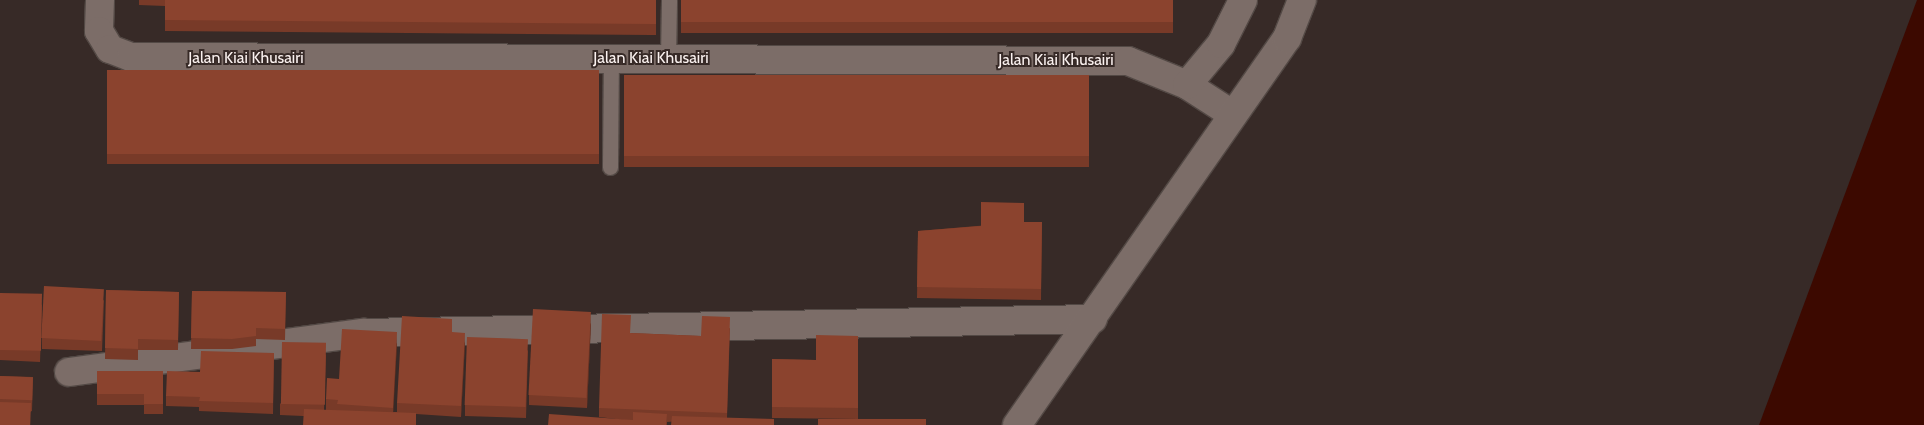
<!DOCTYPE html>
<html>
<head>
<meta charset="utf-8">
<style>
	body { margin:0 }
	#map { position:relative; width:1924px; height:425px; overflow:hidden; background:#372a27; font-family:Cabin,sans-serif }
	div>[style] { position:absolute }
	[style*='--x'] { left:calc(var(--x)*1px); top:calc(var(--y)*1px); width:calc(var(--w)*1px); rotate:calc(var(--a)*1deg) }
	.water>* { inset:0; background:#3c0900 }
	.roads { filter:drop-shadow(1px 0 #534945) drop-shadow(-1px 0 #534945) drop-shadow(0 1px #534945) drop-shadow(0 -1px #534945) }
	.lane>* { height:15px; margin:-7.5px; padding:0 7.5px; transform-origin:7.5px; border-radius:7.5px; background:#7c6d68 }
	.street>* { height:28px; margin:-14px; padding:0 14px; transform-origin:14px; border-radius:14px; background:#7c6d68 }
	.wall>* { inset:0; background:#783a28; transform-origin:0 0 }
	.shaded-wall>* { inset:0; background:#612f20 }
	.building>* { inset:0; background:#8b432e; transform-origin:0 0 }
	span { translate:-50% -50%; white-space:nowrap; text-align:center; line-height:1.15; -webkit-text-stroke:4px #372a27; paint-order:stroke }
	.street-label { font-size:16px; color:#fbf2f0 }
</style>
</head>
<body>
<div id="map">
	<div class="water">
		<i style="clip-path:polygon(1917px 0,1924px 0,1924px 425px,1759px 425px)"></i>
	</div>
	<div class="roads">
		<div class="lane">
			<i style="--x:668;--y:58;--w:58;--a:-89"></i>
			<i style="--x:610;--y:167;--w:109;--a:-89.5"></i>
		</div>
		<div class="street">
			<i style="--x:100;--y:0;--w:31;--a:92"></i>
			<i style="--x:99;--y:31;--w:21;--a:59"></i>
			<i style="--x:110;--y:49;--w:22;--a:21"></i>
			<i style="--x:131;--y:57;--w:997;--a:0.23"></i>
			<i style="--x:1128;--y:61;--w:64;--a:22.1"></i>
			<i style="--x:1187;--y:85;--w:54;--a:32.8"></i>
			<i style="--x:1187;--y:85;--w:53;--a:-50.3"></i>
			<i style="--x:1221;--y:44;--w:49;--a:-63.4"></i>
			<i style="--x:69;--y:372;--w:297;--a:-7.6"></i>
			<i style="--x:363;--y:333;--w:730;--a:-1.1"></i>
			<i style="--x:1017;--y:425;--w:472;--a:-55.1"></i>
			<i style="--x:1287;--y:38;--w:41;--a:-68.5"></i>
		</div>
	</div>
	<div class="wall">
		<i style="clip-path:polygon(139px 0,656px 0,656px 35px,165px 31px,165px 6px,139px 5px)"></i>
		<i style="left:681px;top:0;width:492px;height:33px"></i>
		<i style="left:107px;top:70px;width:492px;height:94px"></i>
		<i style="left:624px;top:75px;width:465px;height:92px"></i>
		<i style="clip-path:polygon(1024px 222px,1042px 222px,1041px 300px,917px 298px,918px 231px)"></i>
		<i style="clip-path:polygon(106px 290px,179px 292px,178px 350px,138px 350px,138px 360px,105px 359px)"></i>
		<i style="clip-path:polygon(192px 291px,286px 292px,285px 340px,256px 339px,256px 346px,232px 349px,191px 349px)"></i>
		<i style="clip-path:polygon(0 293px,42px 305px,40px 362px,0 360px)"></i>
		<i style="clip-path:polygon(104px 300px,102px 351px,42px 349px,42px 338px)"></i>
		<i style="clip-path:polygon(591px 323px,587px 408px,529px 405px,529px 395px)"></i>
		<i style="clip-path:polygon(730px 328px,727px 418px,667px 422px,667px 425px,599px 417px,599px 408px,631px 333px,701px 336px)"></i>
		<i style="clip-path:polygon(452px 332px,465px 343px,461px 417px,416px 414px,303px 416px,280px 415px,280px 404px,326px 354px,324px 410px,326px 410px,326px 399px,339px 379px,397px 343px,393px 412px,397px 412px,397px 403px)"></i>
		<i style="clip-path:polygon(858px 336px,858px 419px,772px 418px,772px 359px,816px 360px)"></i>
		<i style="clip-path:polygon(528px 350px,526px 418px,465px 416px,465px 405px)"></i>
		<i style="clip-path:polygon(274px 353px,273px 414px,199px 411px,199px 407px,166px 406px,166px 396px,200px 372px)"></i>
		<i style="clip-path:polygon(97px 371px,163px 371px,163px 414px,144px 414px,144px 405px,97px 405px)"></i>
		<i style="clip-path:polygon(0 376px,33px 377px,32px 411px,0 425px)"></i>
	</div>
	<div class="shaded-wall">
		<i style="clip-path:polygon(591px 312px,591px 323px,587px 408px,587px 398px)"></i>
		<i style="clip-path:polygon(397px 332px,397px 343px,393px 419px,393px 408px)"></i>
		<i style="clip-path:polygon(465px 333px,465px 343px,461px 417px,461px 406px)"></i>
	</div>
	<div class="building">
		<i style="clip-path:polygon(165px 0,656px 0,656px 24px,165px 20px)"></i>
		<i style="left:681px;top:0;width:492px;height:22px"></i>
		<i style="left:107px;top:70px;width:492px;height:84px"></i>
		<i style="left:624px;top:75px;width:465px;height:81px"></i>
		<i style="clip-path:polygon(981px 202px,1024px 203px,1024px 222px,1042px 222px,1041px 289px,917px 287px,918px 231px,981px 226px)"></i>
		<i style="left:44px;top:286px;width:60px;height:52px;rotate:3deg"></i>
		<i style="clip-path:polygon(106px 290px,179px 292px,178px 340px,138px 339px,138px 349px,105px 348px)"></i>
		<i style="clip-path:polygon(192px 291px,286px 292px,285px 329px,256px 328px,256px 336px,232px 339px,191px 338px)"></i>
		<i style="left:0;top:293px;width:42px;height:57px;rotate:1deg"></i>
		<i style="left:533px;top:309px;width:58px;height:86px;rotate:3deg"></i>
		<i style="clip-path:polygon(602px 314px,631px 315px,630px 333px,701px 336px,702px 316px,730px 317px,727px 413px,599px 408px)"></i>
		<i style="clip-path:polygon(402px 316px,452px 319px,452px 332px,465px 333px,461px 406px,397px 403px)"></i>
		<i style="clip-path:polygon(342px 329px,397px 332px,393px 408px,337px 404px,338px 400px,326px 399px,327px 378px,339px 379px)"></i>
		<i style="clip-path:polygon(816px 335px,858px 336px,858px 408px,772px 407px,772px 359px,816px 360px)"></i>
		<i style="left:467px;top:337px;width:61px;height:68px;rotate:2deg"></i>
		<i style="left:282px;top:342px;width:44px;height:62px;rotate:1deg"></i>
		<i style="clip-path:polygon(201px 351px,274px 353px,273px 403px,199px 401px,200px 397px,166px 396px,167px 371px,200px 372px)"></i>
		<i style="clip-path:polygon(97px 371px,163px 371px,163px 404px,144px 404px,144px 394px,97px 394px)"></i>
		<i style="left:0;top:376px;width:33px;height:23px;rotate:2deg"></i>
		<i style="left:0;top:402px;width:31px;height:23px;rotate:2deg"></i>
		<i style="clip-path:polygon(304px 409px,416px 413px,416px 425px,303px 425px)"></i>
		<i style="clip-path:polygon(633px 412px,667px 414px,666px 425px,548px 425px,549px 414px,633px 420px)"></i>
		<i style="clip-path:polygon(672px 416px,774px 419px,774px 425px,671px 425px)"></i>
		<i style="left:818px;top:419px;width:108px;height:6px"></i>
	</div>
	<div class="street-label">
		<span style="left:246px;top:58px">Jalan Kiai Khusairi</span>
		<span style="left:651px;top:58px">Jalan Kiai Khusairi</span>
		<span style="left:1056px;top:60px">Jalan Kiai Khusairi</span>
	</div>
</div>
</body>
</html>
